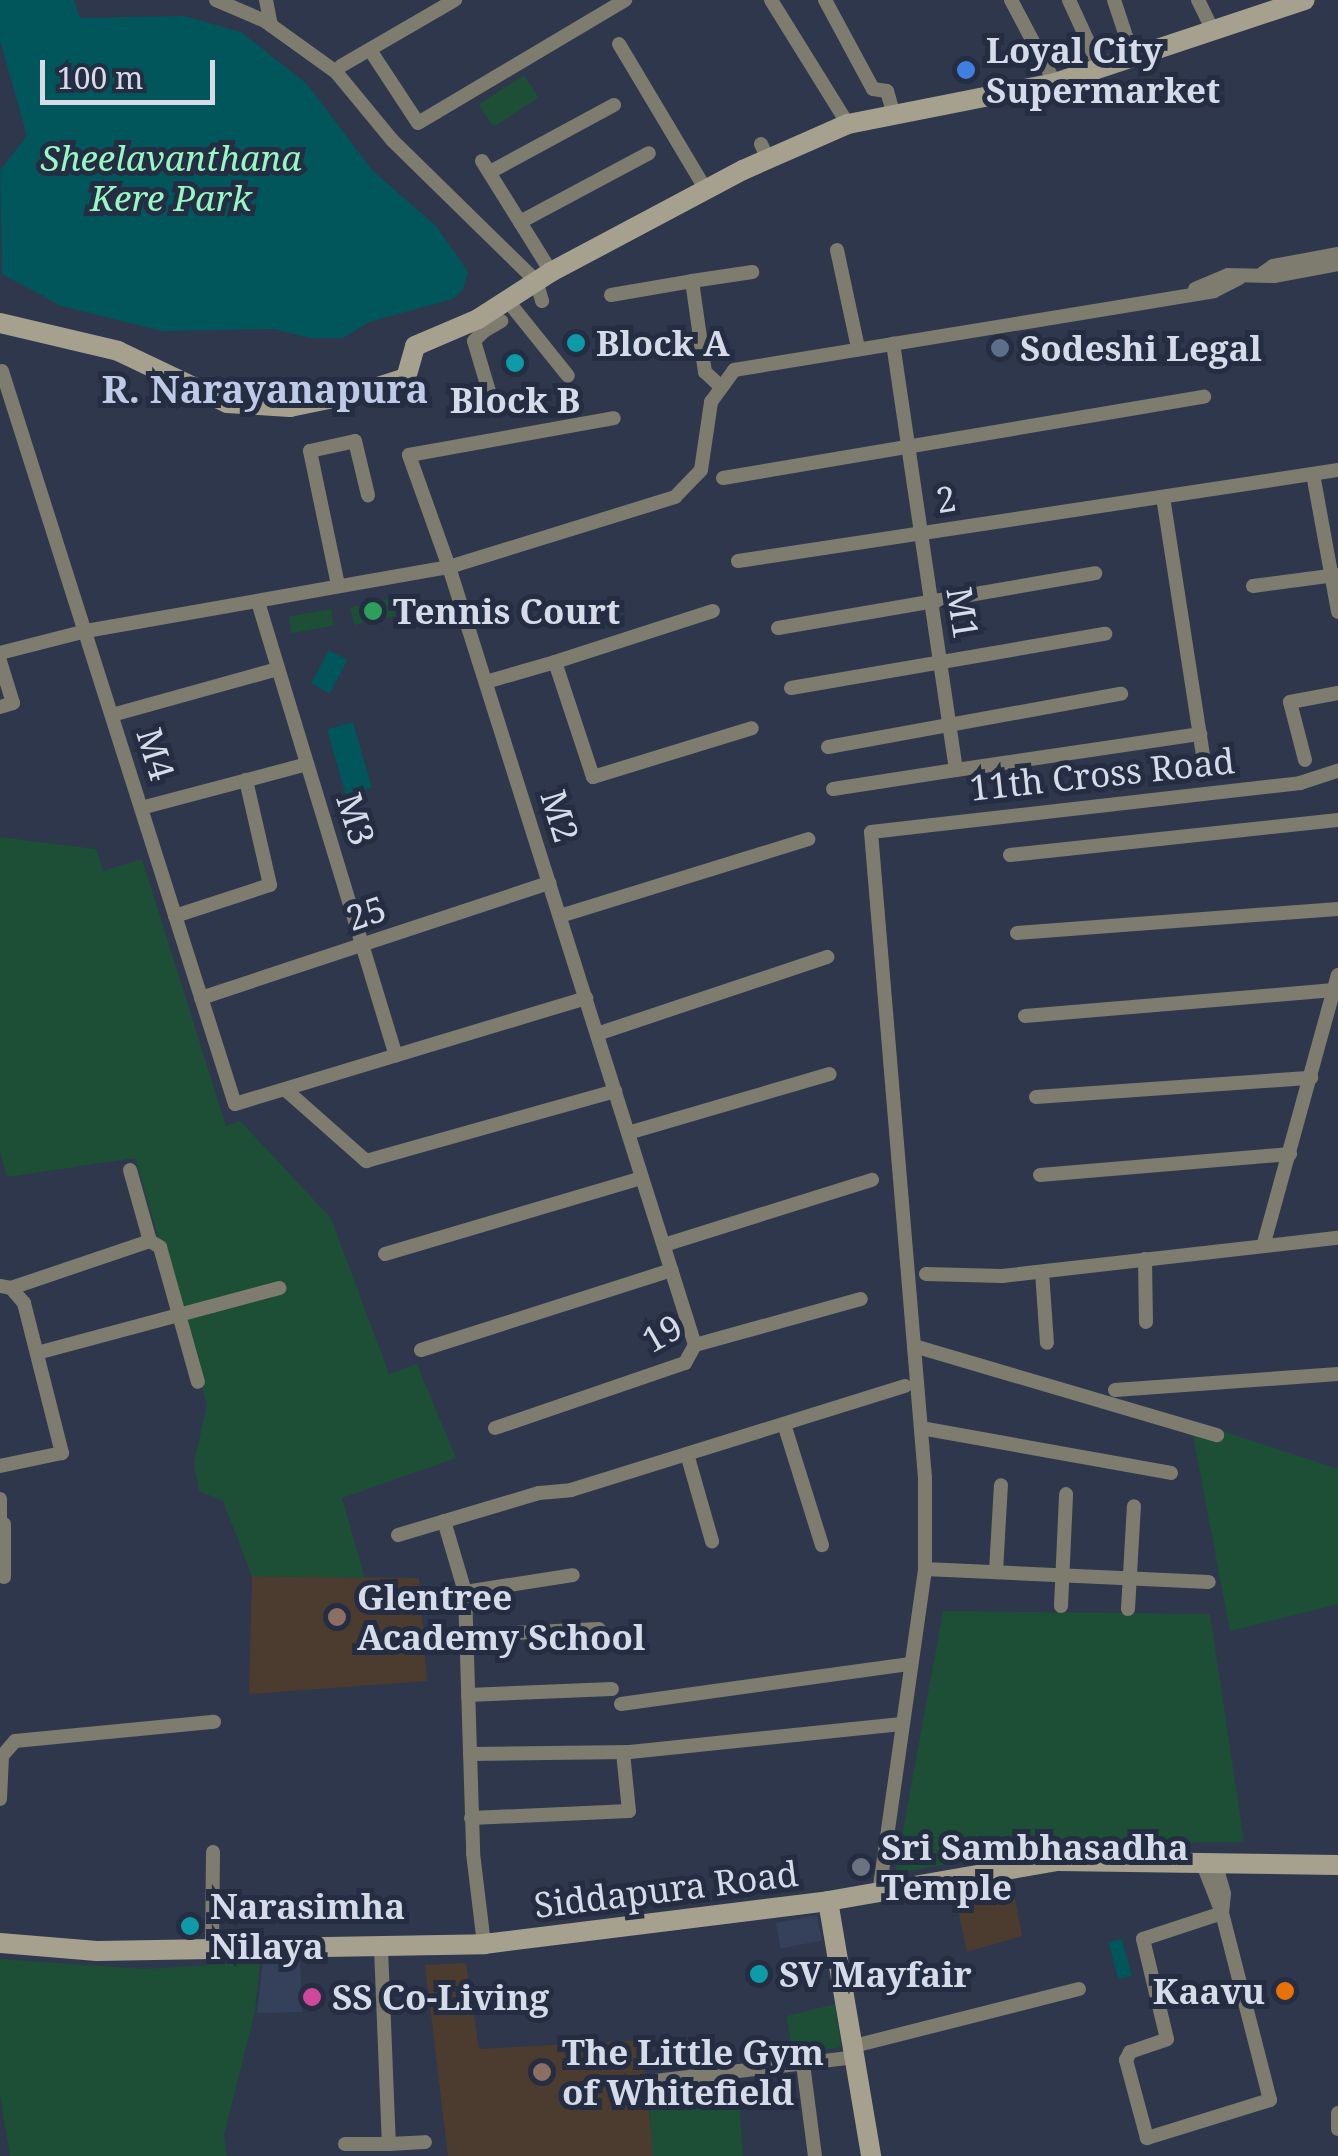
<!DOCTYPE html>
<html>
<head>
<meta charset="utf-8">
<style>
	body { margin:0 }
	#map { position:relative; width:1338px; height:2156px; overflow:hidden; background:#2e374c; font-family:"Noto Serif",serif }
	div>[style] { position:absolute }
	[style*='--x'] { left:calc(var(--x)*1px); top:calc(var(--y)*1px); width:calc(var(--w)*1px); rotate:calc(var(--a)*1deg) }
	.built>* { inset:0; background:#35405b; transform-origin:0 0 }
	.education>* { inset:0; background:#4b3c2f }
	.green>* { inset:0; background:#1c4f36; transform-origin:0 0 }
	.water>* { inset:0; background:#00565a; transform-origin:0 0 }
	.street>* { height:14px; margin:-7px; padding:0 7px; transform-origin:7px; border-radius:7px; background:#7e7b6f }
	.secondary>* { height:20px; margin:-10px; padding:0 10px; transform-origin:10px; border-radius:10px; background:#a6a18e }
	.dots>* { width:28px; height:28px; translate:-50% -50%; box-sizing:border-box; border:5px solid #242d41; border-radius:50% }
	span { translate:-50% -50%; white-space:nowrap; text-align:center; line-height:1.15; -webkit-text-stroke:10px #242d41; paint-order:stroke }
	.poi-label { font-size:35px; color:#d6dbe9; font-weight:700 }
	.left { translate:0 -50%; text-align:left }
	.right { translate:-100% -50%; text-align:right }
	.park-label { font-size:35px; color:#97f8c3; font-style:italic }
	.street-label { font-size:35px; color:#d6dbe9 }
	.neighbourhood-label { font-size:38px; color:#bfcbe6; font-weight:700 }
	.scale { position:absolute; left:40px; top:60px; width:175px; height:45px; box-sizing:border-box; border:5px solid #d6dbe9; border-top:0; padding-left:12px; font-size:30px; line-height:35px; white-space:nowrap; color:#d6dbe9; -webkit-text-stroke:8px #242d41; paint-order:stroke }
</style>
</head>
<body>
<div id="map">
	<div class="built">
		<i style="left:817px;top:1915px;width:26px;height:42px;rotate:79deg"></i>
		<i style="clip-path:polygon(263px 1962px,300px 1962px,302px 2012px,257px 2013px)"></i>
	</div>
	<div class="education">
		<i style="clip-path:polygon(252px 1576px,419px 1578px,427px 1681px,249px 1694px)"></i>
		<i style="clip-path:polygon(1012px 1882px,1022px 1936px,967px 1952px,954px 1891px)"></i>
		<i style="clip-path:polygon(466px 1963px,479px 2049px,641px 2040px,654px 2156px,448px 2156px,425px 1965px)"></i>
	</div>
	<div class="green">
		<i style="left:524px;top:75px;width:27px;height:54px;rotate:57deg"></i>
		<i style="left:392px;top:598px;width:18px;height:43px;rotate:77deg"></i>
		<i style="left:331px;top:609px;width:17px;height:43px;rotate:80deg"></i>
		<i style="clip-path:polygon(0 837px,96px 849px,103px 871px,142px 859px,226px 1126px,240px 1121px,331px 1218px,389px 1374px,417px 1364px,456px 1458px,342px 1498px,365px 1578px,252px 1576px,223px 1501px,199px 1491px,194px 1463px,207px 1404px,135px 1158px,7px 1177px,0 1151px)"></i>
		<i style="clip-path:polygon(1190px 1420px,1338px 1469px,1338px 1604px,1230px 1631px)"></i>
		<i style="clip-path:polygon(943px 1611px,1210px 1614px,1244px 1842px,1053px 1844px,895px 1874px)"></i>
		<i style="clip-path:polygon(0 1959px,144px 1969px,260px 1962px,255px 2012px,224px 2135px,227px 2156px,10px 2156px,0 2095px)"></i>
		<i style="clip-path:polygon(835px 2004px,841px 2047px,792px 2055px,787px 2016px)"></i>
		<i style="left:738px;top:2086px;width:70px;height:90px;rotate:86deg"></i>
	</div>
	<div class="water">
		<i style="clip-path:polygon(0 0,74px 0,80px 18px,184px 16px,241px 32px,307px 84px,372px 170px,437px 227px,468px 272px,463px 289px,453px 299px,369px 322px,343px 338px,311px 338px,274px 329px,162px 331px,61px 306px,2px 274px,0 170px,27px 136px,0 41px)"></i>
		<i style="left:329px;top:650px;width:21px;height:38px;rotate:28deg"></i>
		<i style="left:353px;top:722px;width:68px;height:27px;rotate:74deg"></i>
		<i style="left:1122px;top:1939px;width:38px;height:14px;rotate:75deg"></i>
	</div>
	<div class="street">
		<i style="--x:216;--y:0;--w:53;--a:23.2"></i>
		<i style="--x:265;--y:21;--w:87;--a:35.7"></i>
		<i style="--x:336;--y:72;--w:88;--a:50.5"></i>
		<i style="--x:392;--y:140;--w:202;--a:44.4"></i>
		<i style="--x:536;--y:281;--w:21;--a:73"></i>
		<i style="--x:266;--y:0;--w:26;--a:79"></i>
		<i style="--x:771;--y:0;--w:146;--a:58.2"></i>
		<i style="--x:825;--y:0;--w:101;--a:61.7"></i>
		<i style="--x:873;--y:89;--w:14;--a:8"></i>
		<i style="--x:887;--y:91;--w:22;--a:74"></i>
		<i style="--x:1011;--y:0;--w:94;--a:62.1"></i>
		<i style="--x:1069;--y:0;--w:75;--a:65.5"></i>
		<i style="--x:1114;--y:0;--w:57;--a:71.6"></i>
		<i style="--x:1198;--y:0;--w:30;--a:64"></i>
		<i style="--x:619;--y:44;--w:170;--a:59.2"></i>
		<i style="--x:370;--y:50;--w:87;--a:56.7"></i>
		<i style="--x:418;--y:123;--w:241;--a:-30.7"></i>
		<i style="--x:341;--y:66;--w:132;--a:-30.1"></i>
		<i style="--x:761;--y:144;--w:17;--a:65"></i>
		<i style="--x:482;--y:161;--w:131;--a:58.1"></i>
		<i style="--x:490;--y:172;--w:141;--a:-28.4"></i>
		<i style="--x:520;--y:222;--w:146;--a:-28.1"></i>
		<i style="--x:837;--y:250;--w:100;--a:77.9"></i>
		<i style="--x:1263;--y:273;--w:12;--a:-35"></i>
		<i style="--x:1273;--y:266;--w:66;--a:-10.5"></i>
		<i style="--x:692;--y:281;--w:61;--a:-8.5"></i>
		<i style="--x:1195;--y:289;--w:36;--a:-23"></i>
		<i style="--x:1228;--y:275;--w:46;--a:1.2"></i>
		<i style="--x:1274;--y:276;--w:65;--a:-10.6"></i>
		<i style="--x:611;--y:295;--w:82;--a:-9.8"></i>
		<i style="--x:692;--y:281;--w:92;--a:81.9"></i>
		<i style="--x:705;--y:372;--w:19;--a:43"></i>
		<i style="--x:507;--y:300;--w:97;--a:51.2"></i>
		<i style="--x:478;--y:319;--w:13;--a:63"></i>
		<i style="--x:484;--y:331;--w:14;--a:135"></i>
		<i style="--x:474;--y:341;--w:59;--a:73.4"></i>
		<i style="--x:484;--y:331;--w:20;--a:-30"></i>
		<i style="--x:2;--y:371;--w:769;--a:72.37"></i>
		<i style="--x:235;--y:1104;--w:367;--a:-16.8"></i>
		<i style="--x:1313;--y:474;--w:140;--a:79.7"></i>
		<i style="--x:723;--y:478;--w:488;--a:-9.6"></i>
		<i style="--x:1163;--y:497;--w:280;--a:81.2"></i>
		<i style="--x:738;--y:561;--w:607;--a:-8.62"></i>
		<i style="--x:338;--y:585;--w:137;--a:-101.8"></i>
		<i style="--x:310;--y:451;--w:46;--a:-12.5"></i>
		<i style="--x:355;--y:441;--w:56;--a:76.5"></i>
		<i style="--x:1253;--y:586;--w:85;--a:-7.5"></i>
		<i style="--x:258;--y:602;--w:474;--a:73.1"></i>
		<i style="--x:778;--y:628;--w:322;--a:-9.8"></i>
		<i style="--x:0;--y:653;--w:89;--a:-14.3"></i>
		<i style="--x:86;--y:631;--w:369;--a:-10"></i>
		<i style="--x:449;--y:567;--w:119;--a:-109.7"></i>
		<i style="--x:409;--y:455;--w:208;--a:-10.2"></i>
		<i style="--x:0;--y:661;--w:44;--a:72.8"></i>
		<i style="--x:13;--y:703;--w:14;--a:163"></i>
		<i style="--x:555;--y:662;--w:166;--a:-17.9"></i>
		<i style="--x:486;--y:682;--w:72;--a:-16.2"></i>
		<i style="--x:555;--y:662;--w:121;--a:71.7"></i>
		<i style="--x:593;--y:777;--w:166;--a:-17.1"></i>
		<i style="--x:791;--y:688;--w:319;--a:-9.8"></i>
		<i style="--x:112;--y:715;--w:172;--a:-15.5"></i>
		<i style="--x:828;--y:747;--w:298;--a:-10.3"></i>
		<i style="--x:1305;--y:760;--w:60;--a:-104.5"></i>
		<i style="--x:1290;--y:702;--w:49;--a:-10.6"></i>
		<i style="--x:956;--y:770;--w:247;--a:-8.4"></i>
		<i style="--x:833;--y:789;--w:124;--a:-8.8"></i>
		<i style="--x:956;--y:770;--w:431;--a:-98.4"></i>
		<i style="--x:141;--y:808;--w:172;--a:-14.8"></i>
		<i style="--x:1010;--y:855;--w:330;--a:-6.1"></i>
		<i style="--x:175;--y:916;--w:100;--a:-18.1"></i>
		<i style="--x:270;--y:885;--w:108;--a:-102.9"></i>
		<i style="--x:560;--y:916;--w:260;--a:-17.2"></i>
		<i style="--x:1017;--y:933;--w:322;--a:-4.3"></i>
		<i style="--x:201;--y:998;--w:367;--a:-18.3"></i>
		<i style="--x:1025;--y:1016;--w:310;--a:-4.8"></i>
		<i style="--x:597;--y:1034;--w:243;--a:-18.5"></i>
		<i style="--x:287;--y:1091;--w:106;--a:41.5"></i>
		<i style="--x:366;--y:1161;--w:259;--a:-15.7"></i>
		<i style="--x:1036;--y:1097;--w:276;--a:-4"></i>
		<i style="--x:628;--y:1133;--w:210;--a:-16.3"></i>
		<i style="--x:130;--y:1170;--w:74;--a:74.3"></i>
		<i style="--x:1040;--y:1175;--w:251;--a:-4.8"></i>
		<i style="--x:1264;--y:1243;--w:278;--a:-74.6"></i>
		<i style="--x:664;--y:1245;--w:218;--a:-17.4"></i>
		<i style="--x:385;--y:1254;--w:268;--a:-16.5"></i>
		<i style="--x:1145;--y:1259;--w:63;--a:89.1"></i>
		<i style="--x:1042;--y:1272;--w:71;--a:86"></i>
		<i style="--x:926;--y:1274;--w:76;--a:1.5"></i>
		<i style="--x:1002;--y:1276;--w:338;--a:-6.5"></i>
		<i style="--x:0;--y:1286;--w:11;--a:10"></i>
		<i style="--x:11;--y:1288;--w:20;--a:49"></i>
		<i style="--x:24;--y:1303;--w:155;--a:75.8"></i>
		<i style="--x:62;--y:1453;--w:63;--a:168.2"></i>
		<i style="--x:11;--y:1288;--w:147;--a:-18.7"></i>
		<i style="--x:150;--y:1241;--w:12;--a:31"></i>
		<i style="--x:160;--y:1247;--w:140;--a:74.3"></i>
		<i style="--x:695;--y:1345;--w:816;--a:-107.55"></i>
		<i style="--x:449;--y:567;--w:237;--a:-17.2"></i>
		<i style="--x:675;--y:497;--w:37;--a:-46"></i>
		<i style="--x:701;--y:470;--w:69;--a:-81.6"></i>
		<i style="--x:711;--y:402;--w:39;--a:-54"></i>
		<i style="--x:734;--y:370;--w:486;--a:-9.3"></i>
		<i style="--x:1214;--y:291;--w:28;--a:-27"></i>
		<i style="--x:914;--y:1346;--w:316;--a:16.4"></i>
		<i style="--x:421;--y:1350;--w:263;--a:-17.7"></i>
		<i style="--x:37;--y:1353;--w:251;--a:-15"></i>
		<i style="--x:1115;--y:1390;--w:224;--a:-4.1"></i>
		<i style="--x:784;--y:1424;--w:127;--a:72.6"></i>
		<i style="--x:495;--y:1428;--w:201;--a:-18.9"></i>
		<i style="--x:685;--y:1363;--w:21;--a:-61"></i>
		<i style="--x:695;--y:1345;--w:172;--a:-15.5"></i>
		<i style="--x:921;--y:1428;--w:254;--a:10.2"></i>
		<i style="--x:687;--y:1454;--w:91;--a:74"></i>
		<i style="--x:0;--y:1499;--w:26;--a:90"></i>
		<i style="--x:444;--y:1521;--w:74;--a:73.5"></i>
		<i style="--x:465;--y:1592;--w:261;--a:88.2"></i>
		<i style="--x:473;--y:1853;--w:92;--a:83.1"></i>
		<i style="--x:4;--y:1524;--w:53;--a:90"></i>
		<i style="--x:398;--y:1535;--w:147;--a:-16.6"></i>
		<i style="--x:539;--y:1493;--w:32;--a:-5"></i>
		<i style="--x:571;--y:1490;--w:350;--a:-17.3"></i>
		<i style="--x:925;--y:1569;--w:284;--a:2.6"></i>
		<i style="--x:996;--y:1571;--w:86;--a:-86.7"></i>
		<i style="--x:465;--y:1592;--w:109;--a:-8.9"></i>
		<i style="--x:1061;--y:1606;--w:112;--a:-87.4"></i>
		<i style="--x:1128;--y:1609;--w:103;--a:-86.7"></i>
		<i style="--x:467;--y:1635;--w:132;--a:-2.6"></i>
		<i style="--x:468;--y:1695;--w:144;--a:-2.4"></i>
		<i style="--x:621;--y:1704;--w:292;--a:-7.9"></i>
		<i style="--x:470;--y:1754;--w:160;--a:-0.7"></i>
		<i style="--x:630;--y:1752;--w:273;--a:-5.9"></i>
		<i style="--x:0;--y:1799;--w:43;--a:-87.3"></i>
		<i style="--x:2;--y:1756;--w:20;--a:-49"></i>
		<i style="--x:15;--y:1741;--w:200;--a:-5.5"></i>
		<i style="--x:471;--y:1818;--w:158;--a:-2.5"></i>
		<i style="--x:629;--y:1811;--w:58;--a:-95.9"></i>
		<i style="--x:1202;--y:1862;--w:55;--a:68.6"></i>
		<i style="--x:1222;--y:1913;--w:193;--a:75.6"></i>
		<i style="--x:1270;--y:2100;--w:129;--a:162.8"></i>
		<i style="--x:1147;--y:2138;--w:81;--a:-105.1"></i>
		<i style="--x:1126;--y:2060;--w:9;--a:-63"></i>
		<i style="--x:1130;--y:2052;--w:39;--a:-19"></i>
		<i style="--x:1167;--y:2039;--w:103;--a:-103.5"></i>
		<i style="--x:1143;--y:1939;--w:83;--a:-18.2"></i>
		<i style="--x:1215;--y:1862;--w:33;--a:74"></i>
		<i style="--x:1224;--y:1894;--w:19;--a:96"></i>
		<i style="--x:879;--y:1893;--w:327;--a:-81.9"></i>
		<i style="--x:925;--y:1569;--w:91;--a:-90"></i>
		<i style="--x:925;--y:1478;--w:648;--a:-94.78"></i>
		<i style="--x:871;--y:832;--w:432;--a:-6.5"></i>
		<i style="--x:1300;--y:783;--w:40;--a:-18"></i>
		<i style="--x:212;--y:1948;--w:96;--a:-89.4"></i>
		<i style="--x:381;--y:1948;--w:196;--a:87.7"></i>
		<i style="--x:389;--y:2144;--w:36;--a:-3"></i>
		<i style="--x:854;--y:2046;--w:232;--a:-14.2"></i>
		<i style="--x:803;--y:2064;--w:93;--a:82.6"></i>
		<i style="--x:655;--y:2081;--w:202;--a:-6.8"></i>
		<i style="--x:1338;--y:2113;--w:16;--a:90"></i>
		<i style="--x:345;--y:2144;--w:44;--a:0"></i>
	</div>
	<div class="secondary">
		<i style="--x:0;--y:323;--w:121;--a:13.3"></i>
		<i style="--x:118;--y:351;--w:121;--a:25.5"></i>
		<i style="--x:227;--y:403;--w:63;--a:3.6"></i>
		<i style="--x:290;--y:407;--w:74;--a:-11.8"></i>
		<i style="--x:362;--y:392;--w:46;--a:-17.7"></i>
		<i style="--x:406;--y:378;--w:33;--a:-74"></i>
		<i style="--x:415;--y:346;--w:69;--a:-23.2"></i>
		<i style="--x:478;--y:319;--w:87;--a:-32.8"></i>
		<i style="--x:551;--y:272;--w:217;--a:-28"></i>
		<i style="--x:743;--y:170;--w:115;--a:-23.7"></i>
		<i style="--x:848;--y:124;--w:211;--a:-11.2"></i>
		<i style="--x:1055;--y:83;--w:263;--a:-18.4"></i>
		<i style="--x:828;--y:1901;--w:259;--a:80.4"></i>
		<i style="--x:0;--y:1943;--w:97;--a:4.7"></i>
		<i style="--x:97;--y:1951;--w:387;--a:-1"></i>
		<i style="--x:484;--y:1944;--w:347;--a:-7.1"></i>
		<i style="--x:828;--y:1901;--w:233;--a:-9.9"></i>
		<i style="--x:1058;--y:1861;--w:280;--a:0.8"></i>
	</div>
	<div class="dots">
		<i style="left:966px;top:70px;background:#3f7fe0"></i>
		<i style="left:576px;top:343px;background:#0f9aa8"></i>
		<i style="left:1000px;top:348px;background:#5c6f8a"></i>
		<i style="left:515px;top:363px;background:#0f9aa8"></i>
		<i style="left:373px;top:611px;background:#2e9e5b"></i>
		<i style="left:337px;top:1617px;background:#8d6e63"></i>
		<i style="left:861px;top:1867px;background:#6b7280"></i>
		<i style="left:190px;top:1926px;background:#0f9aa8"></i>
		<i style="left:759px;top:1974px;background:#0f9aa8"></i>
		<i style="left:1285px;top:1991px;background:#e8710a"></i>
		<i style="left:312px;top:1997px;background:#d1479c"></i>
		<i style="left:542px;top:2072px;background:#8d6e63"></i>
	</div>
	<div class="poi-label">
		<span class="left" style="left:986px;top:70px">Loyal City<br>Supermarket</span>
		<span class="left" style="left:596px;top:343px">Block A</span>
		<span class="left" style="left:1020px;top:348px">Sodeshi Legal</span>
		<span style="left:515px;top:400px">Block B</span>
		<span class="left" style="left:393px;top:611px">Tennis Court</span>
		<span class="left" style="left:357px;top:1617px">Glentree<br>Academy School</span>
		<span class="left" style="left:881px;top:1867px">Sri Sambhasadha<br>Temple</span>
		<span class="left" style="left:210px;top:1926px">Narasimha<br>Nilaya</span>
		<span class="left" style="left:779px;top:1974px">SV Mayfair</span>
		<span class="right" style="left:1265px;top:1991px">Kaavu</span>
		<span class="left" style="left:332px;top:1997px">SS Co-Living</span>
		<span class="left" style="left:562px;top:2072px">The Little Gym<br>of Whitefield</span>
	</div>
	<div class="park-label">
		<span style="left:171px;top:178px">Sheelavanthana<br>Kere Park</span>
	</div>
	<div class="street-label">
		<span style="left:946px;top:499px;rotate:-9deg">2</span>
		<span style="left:963px;top:613px;rotate:81deg">M1</span>
		<span style="left:156px;top:754px;rotate:73deg">M4</span>
		<span style="left:1102px;top:774px;rotate:-6deg">11th Cross Road</span>
		<span style="left:560px;top:816px;rotate:73deg">M2</span>
		<span style="left:356px;top:819px;rotate:72deg">M3</span>
		<span style="left:366px;top:913px;rotate:-19deg">25</span>
		<span style="left:662px;top:1333px;rotate:-30deg">19</span>
		<span style="left:666px;top:1889px;rotate:-7deg">Siddapura Road</span>
	</div>
	<div class="neighbourhood-label">
		<span style="left:265px;top:389px">R. Narayanapura</span>
	</div>
	<div class="scale">100 m</div>
</div>
</body>
</html>
